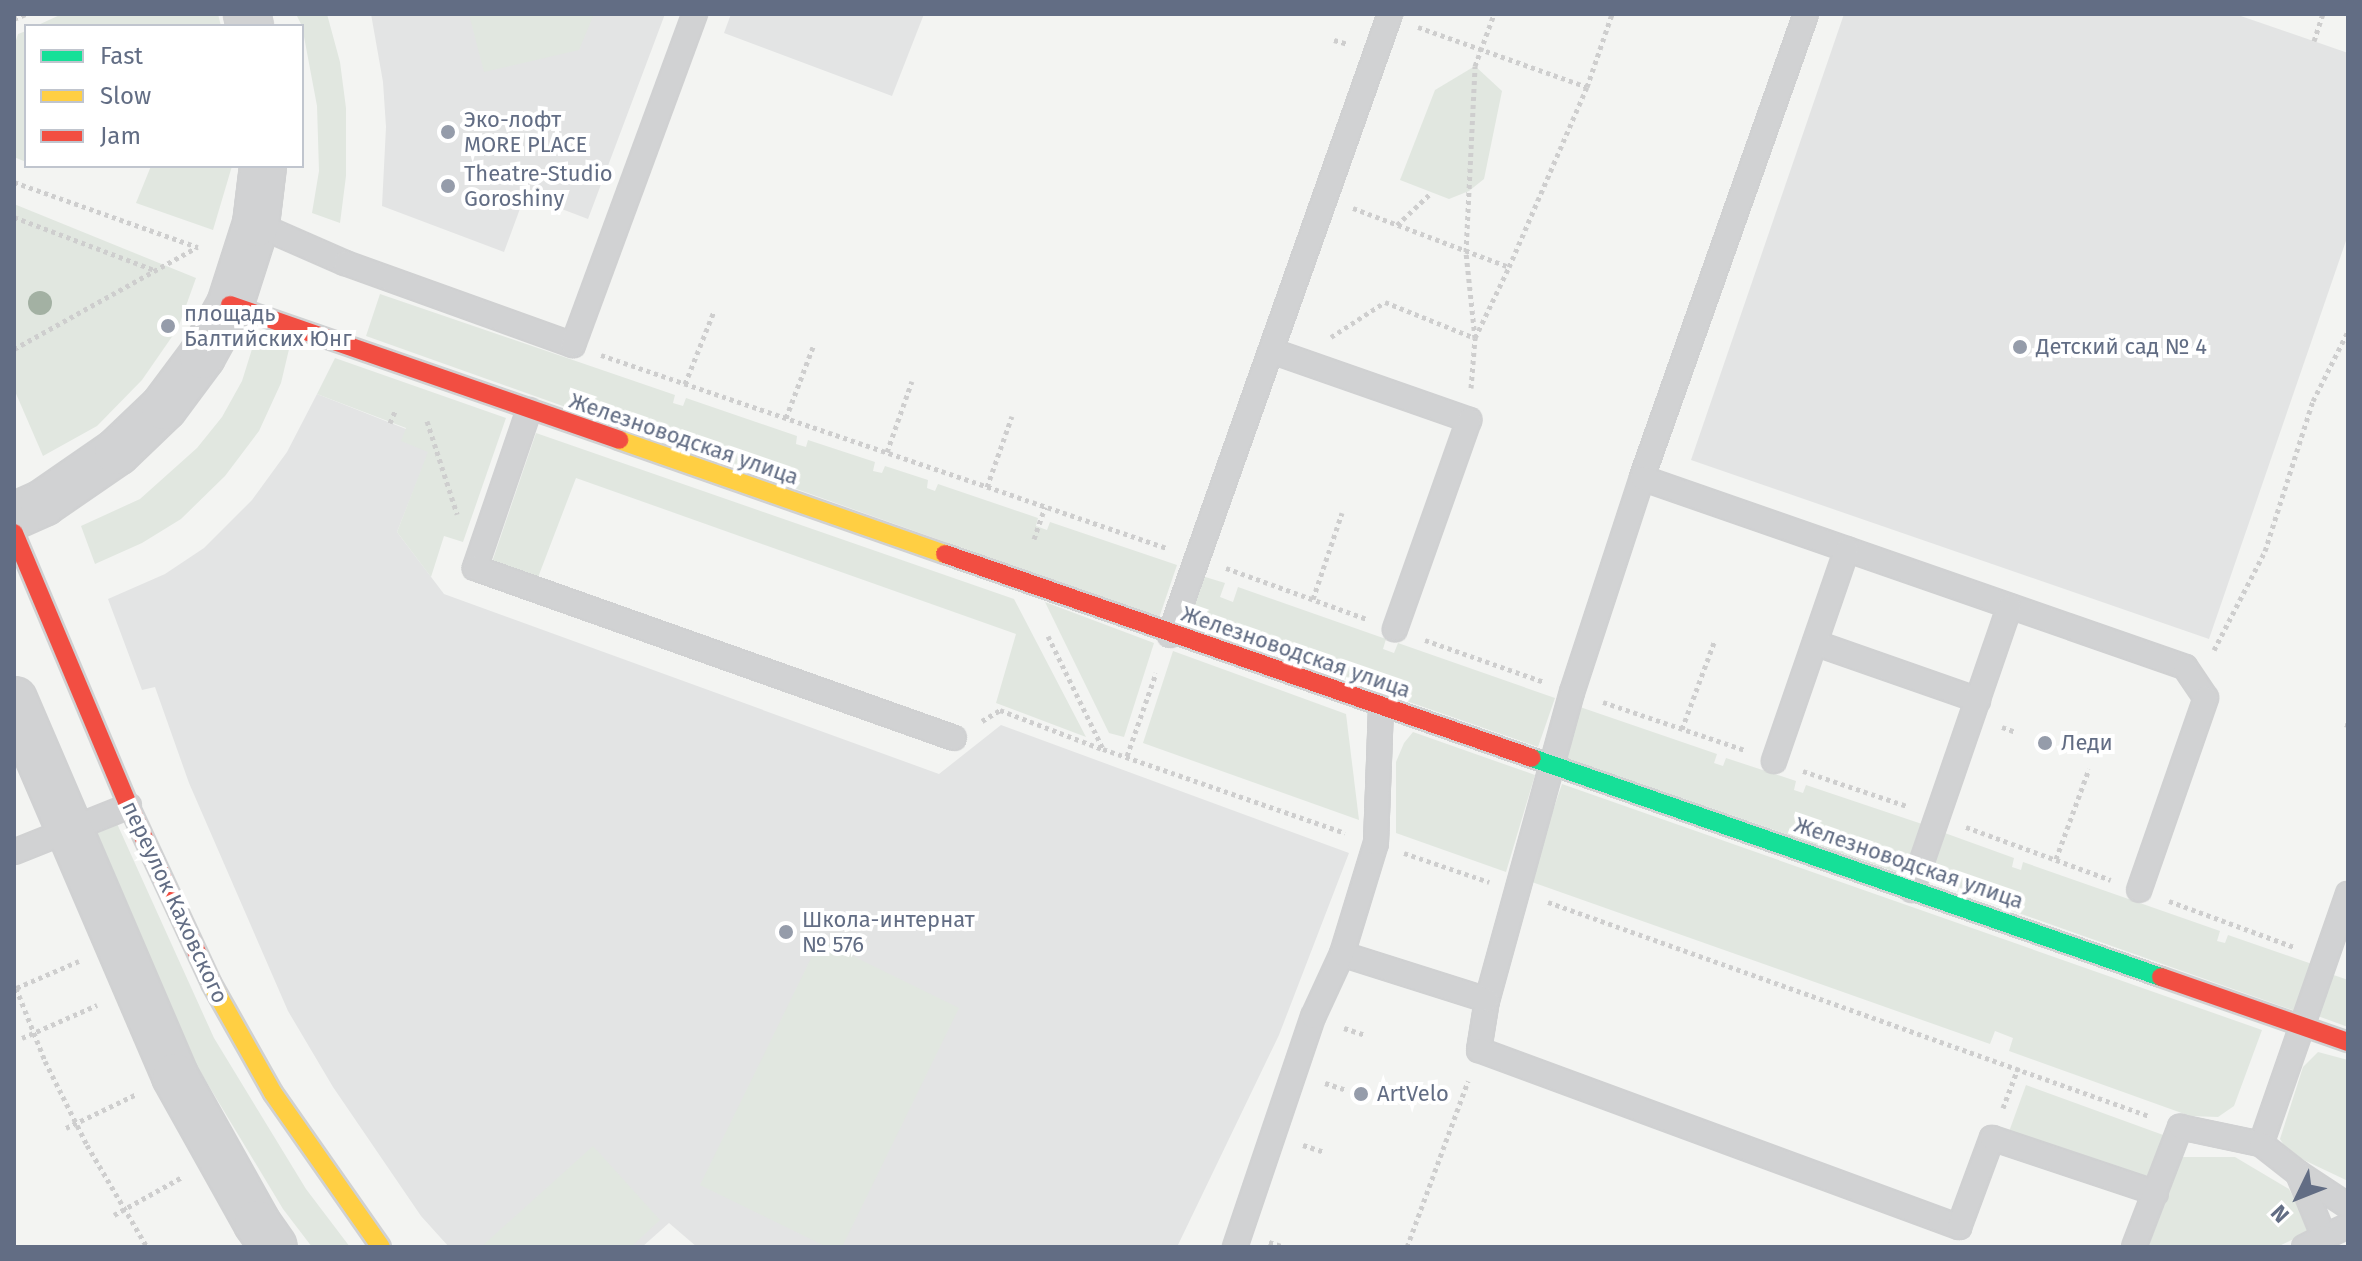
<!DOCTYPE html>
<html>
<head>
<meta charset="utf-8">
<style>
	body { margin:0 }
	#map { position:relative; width:2362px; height:1261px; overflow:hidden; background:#f3f4f2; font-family:"Fira Sans",sans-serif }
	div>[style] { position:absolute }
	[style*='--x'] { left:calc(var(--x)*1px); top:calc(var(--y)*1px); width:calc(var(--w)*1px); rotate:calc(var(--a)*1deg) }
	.built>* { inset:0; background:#e3e4e4 }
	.green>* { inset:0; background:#e1e7e0; transform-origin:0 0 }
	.path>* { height:5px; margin-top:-2.5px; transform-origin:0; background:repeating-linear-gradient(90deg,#cecece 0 4px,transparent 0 8px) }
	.roads { filter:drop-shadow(2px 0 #d0d1d2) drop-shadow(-2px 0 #d0d1d2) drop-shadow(0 2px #d0d1d2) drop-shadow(0 -2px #d0d1d2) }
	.lane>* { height:22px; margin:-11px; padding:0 11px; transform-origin:11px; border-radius:11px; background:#d1d2d3 }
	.street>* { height:44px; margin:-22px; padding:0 22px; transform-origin:22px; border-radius:22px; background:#d1d2d3 }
	.fast>* { height:18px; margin:-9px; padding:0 9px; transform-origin:9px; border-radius:9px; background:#16e098 }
	.slow>* { height:18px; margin:-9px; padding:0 9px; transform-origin:9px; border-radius:9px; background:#ffcf43 }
	.jam>* { height:18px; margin:-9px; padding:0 9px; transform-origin:9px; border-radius:9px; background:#f24e42 }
	.trees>* { width:24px; height:24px; margin:-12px; border-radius:50%; background:#a3b1a3 }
	.dots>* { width:22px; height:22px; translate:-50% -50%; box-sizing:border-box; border:4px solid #fff; border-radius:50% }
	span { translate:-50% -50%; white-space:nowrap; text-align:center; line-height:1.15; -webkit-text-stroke:8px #fff; paint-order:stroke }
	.poi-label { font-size:22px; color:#626d84 }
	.left { translate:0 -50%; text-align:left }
	.street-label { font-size:22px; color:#626d84 }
	.frame { position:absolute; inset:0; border:16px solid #626d84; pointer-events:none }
	.legend { position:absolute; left:24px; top:24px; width:280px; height:144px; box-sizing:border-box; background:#fff; border:2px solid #c0c5ce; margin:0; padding:10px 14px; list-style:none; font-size:24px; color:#626d84 }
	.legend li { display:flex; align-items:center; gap:16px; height:40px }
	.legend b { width:40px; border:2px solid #c0c5ce }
	.north { position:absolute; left:2258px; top:1157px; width:80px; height:80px; -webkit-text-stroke:6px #fff; paint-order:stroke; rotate:227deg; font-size:22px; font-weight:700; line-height:32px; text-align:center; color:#626d84 }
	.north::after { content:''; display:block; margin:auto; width:28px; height:36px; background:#626d84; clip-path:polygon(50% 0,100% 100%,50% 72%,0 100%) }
</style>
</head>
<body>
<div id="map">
	<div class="built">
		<i style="clip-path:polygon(371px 14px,665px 14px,588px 219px,525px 195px,504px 252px,382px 206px,386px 127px,383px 82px)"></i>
		<i style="clip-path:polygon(731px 14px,924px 14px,892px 96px,724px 33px)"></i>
		<i style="clip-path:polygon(1844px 14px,2235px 14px,2348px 53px,2348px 235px,2209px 639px,1691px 460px)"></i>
		<i style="clip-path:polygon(317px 394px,406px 429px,429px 452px,397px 532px,444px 594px,939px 774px,1001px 725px,1349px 853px,1279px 1035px,1177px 1247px,697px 1247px,669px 1223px,642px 1247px,449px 1247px,421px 1216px,333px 1087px,288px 1011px,189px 783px,155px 687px,142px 690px,108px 599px,165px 574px,204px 548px,252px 500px,287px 452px)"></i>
	</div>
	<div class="green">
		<i style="clip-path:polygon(62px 14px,218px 14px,221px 26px,36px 26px)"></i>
		<i style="clip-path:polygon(296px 14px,327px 14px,340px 62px,346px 108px,346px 176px,340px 223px,312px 213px,319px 171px,317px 106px,302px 26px)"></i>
		<i style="clip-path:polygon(469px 14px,594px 14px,579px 50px,484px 72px)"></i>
		<i style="clip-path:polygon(26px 31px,26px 162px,14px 157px,14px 47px,18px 34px)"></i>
		<i style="clip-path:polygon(1475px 66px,1502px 91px,1484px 179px,1469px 191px,1449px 199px,1400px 180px,1435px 90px)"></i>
		<i style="clip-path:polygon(151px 166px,232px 166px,213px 230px,136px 203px)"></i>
		<i style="clip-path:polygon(14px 204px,196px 278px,178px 328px,142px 380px,97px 426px,43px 456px,14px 389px)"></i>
		<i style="clip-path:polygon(380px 294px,675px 395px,673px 403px,683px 406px,686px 398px,797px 436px,796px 444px,806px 447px,808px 440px,875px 462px,873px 471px,882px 473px,885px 466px,928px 480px,927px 488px,935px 491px,938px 484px,1038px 518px,1036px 526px,1047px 530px,1050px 522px,1177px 565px,1159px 618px,366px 336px)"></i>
		<i style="clip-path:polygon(257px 333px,290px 345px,281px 383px,259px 431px,225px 476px,181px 519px,142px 543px,95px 564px,81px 526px,140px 499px,197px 448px,222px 417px,242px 381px)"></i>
		<i style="clip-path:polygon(335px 358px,506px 418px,463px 542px,444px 536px,431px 577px,397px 532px,428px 452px,401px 441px,406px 428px,317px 394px)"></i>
		<i style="clip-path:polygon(536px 433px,1014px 599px,1086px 737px,996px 703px,1016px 634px,576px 478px,537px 580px,491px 565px)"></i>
		<i style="clip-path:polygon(1202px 576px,1225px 583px,1220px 597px,1233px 602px,1238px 587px,1386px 639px,1383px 649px,1394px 653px,1398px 643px,1555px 698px,1538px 747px,1185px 624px)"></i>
		<i style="clip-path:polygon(1045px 602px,1154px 643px,1124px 737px,1109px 733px)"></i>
		<i style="clip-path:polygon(1173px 651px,1346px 714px,1359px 820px,1143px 743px)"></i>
		<i style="clip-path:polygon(1580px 707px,1717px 754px,1714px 763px,1723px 766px,1726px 758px,1796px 781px,1794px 790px,1803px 793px,1806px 785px,1925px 825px,1907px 876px,1563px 757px)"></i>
		<i style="clip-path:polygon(1413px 732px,1535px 775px,1506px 872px,1396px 833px,1396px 762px,1404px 743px)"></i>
		<i style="clip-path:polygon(1562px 784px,2262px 1030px,2234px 1106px,2218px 1117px,2190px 1116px,2009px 1051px,2013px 1038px,1995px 1031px,1990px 1044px,1529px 881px)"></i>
		<i style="clip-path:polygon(114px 817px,214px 1038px,306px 1189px,350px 1247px,312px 1247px,283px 1209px,189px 1053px,88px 828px)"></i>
		<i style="clip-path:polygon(1942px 832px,2014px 858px,2012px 867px,2021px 870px,2023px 862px,2220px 931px,2217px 941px,2225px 943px,2228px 935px,2315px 965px,2298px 1012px,1925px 880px)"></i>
		<i style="clip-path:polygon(820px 940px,959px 1008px,842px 1247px,827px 1247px,700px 1185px)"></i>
		<i style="clip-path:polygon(2328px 973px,2348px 980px,2348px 1027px,2315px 1015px)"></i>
		<i style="clip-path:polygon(2318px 1052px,2348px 1060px,2348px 1181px,2289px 1153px,2280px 1139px,2303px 1067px)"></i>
		<i style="left:2026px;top:1085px;width:149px;height:50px;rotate:20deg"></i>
		<i style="clip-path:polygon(593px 1146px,660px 1220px,631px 1247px,481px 1247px)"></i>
		<i style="clip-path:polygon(2182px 1157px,2235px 1157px,2289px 1189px,2310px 1231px,2277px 1247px,2148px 1247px)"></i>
	</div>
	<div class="path">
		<i style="--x:14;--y:19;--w:13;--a:-23"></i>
		<i style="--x:1418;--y:27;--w:179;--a:19.5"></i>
		<i style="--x:1334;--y:40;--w:15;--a:16"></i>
		<i style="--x:2314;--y:41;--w:28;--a:-72"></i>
		<i style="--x:14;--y:182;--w:195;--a:19.5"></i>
		<i style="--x:1353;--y:208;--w:167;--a:20.7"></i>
		<i style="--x:14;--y:217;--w:150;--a:20.7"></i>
		<i style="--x:1397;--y:225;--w:47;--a:-43.3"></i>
		<i style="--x:1331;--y:337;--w:64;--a:-32.9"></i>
		<i style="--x:1385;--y:302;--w:97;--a:21.8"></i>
		<i style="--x:1475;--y:338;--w:86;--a:-96"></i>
		<i style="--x:1466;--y:252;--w:186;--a:-87.2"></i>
		<i style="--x:1475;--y:66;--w:55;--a:-69.9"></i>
		<i style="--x:14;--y:349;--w:210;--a:-29.1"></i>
		<i style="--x:601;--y:355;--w:598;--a:18.83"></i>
		<i style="--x:685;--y:384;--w:79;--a:-68.3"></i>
		<i style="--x:1471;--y:388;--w:50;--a:-85.4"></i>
		<i style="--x:1475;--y:338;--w:79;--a:-64.4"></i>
		<i style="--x:1509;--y:267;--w:196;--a:-66.6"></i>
		<i style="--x:1587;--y:87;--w:77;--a:-71.1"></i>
		<i style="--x:786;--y:418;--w:76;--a:-69.2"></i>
		<i style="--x:427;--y:421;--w:98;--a:72.1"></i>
		<i style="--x:390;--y:423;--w:15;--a:-67"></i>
		<i style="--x:887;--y:452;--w:75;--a:-70.6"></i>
		<i style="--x:987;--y:487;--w:75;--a:-70.6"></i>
		<i style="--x:1034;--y:539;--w:34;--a:-71"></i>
		<i style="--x:1226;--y:568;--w:150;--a:19.9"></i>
		<i style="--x:1313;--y:599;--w:91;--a:-71.4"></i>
		<i style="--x:1048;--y:636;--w:126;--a:64"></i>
		<i style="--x:1103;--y:749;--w:256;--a:19.1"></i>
		<i style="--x:1425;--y:640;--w:126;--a:19.4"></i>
		<i style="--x:2214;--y:650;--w:111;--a:-62.7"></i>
		<i style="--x:2265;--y:551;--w:157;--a:-72.3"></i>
		<i style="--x:2313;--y:401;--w:78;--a:-63.4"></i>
		<i style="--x:1603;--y:702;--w:150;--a:18.7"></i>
		<i style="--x:982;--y:721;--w:21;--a:-31"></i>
		<i style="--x:1000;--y:710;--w:109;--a:20.9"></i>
		<i style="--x:2345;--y:724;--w:3;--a:18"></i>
		<i style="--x:2002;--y:727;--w:15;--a:20"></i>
		<i style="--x:1682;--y:729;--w:95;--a:-69.7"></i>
		<i style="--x:1127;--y:756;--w:88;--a:-70.7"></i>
		<i style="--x:1803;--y:771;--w:110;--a:18.6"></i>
		<i style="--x:1966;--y:827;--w:154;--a:20.1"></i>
		<i style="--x:1404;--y:853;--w:90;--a:18.8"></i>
		<i style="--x:2056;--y:859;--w:96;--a:-69.9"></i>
		<i style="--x:2169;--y:901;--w:133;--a:20.2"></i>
		<i style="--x:1548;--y:902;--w:638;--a:19.6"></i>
		<i style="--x:79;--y:961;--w:69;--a:156.8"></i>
		<i style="--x:16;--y:988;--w:79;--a:68.3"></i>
		<i style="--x:45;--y:1061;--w:94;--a:63.4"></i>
		<i style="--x:87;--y:1145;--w:118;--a:59.5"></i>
		<i style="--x:1344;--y:1028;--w:22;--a:18"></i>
		<i style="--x:22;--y:1038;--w:82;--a:-23.7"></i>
		<i style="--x:1325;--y:1083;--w:23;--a:18"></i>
		<i style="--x:2003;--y:1108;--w:43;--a:-69.4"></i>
		<i style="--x:66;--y:1128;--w:79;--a:-25.6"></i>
		<i style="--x:1303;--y:1145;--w:23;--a:18"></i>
		<i style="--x:114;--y:1215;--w:78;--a:-29.2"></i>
		<i style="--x:1269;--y:1242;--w:16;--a:18"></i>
		<i style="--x:1407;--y:1247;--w:177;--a:-69.8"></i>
	</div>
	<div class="roads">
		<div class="lane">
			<i style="--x:1806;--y:14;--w:492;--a:109.5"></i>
			<i style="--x:1642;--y:478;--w:225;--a:108.1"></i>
			<i style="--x:1572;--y:692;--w:320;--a:105.4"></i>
			<i style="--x:1487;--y:1000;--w:51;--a:99.1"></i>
			<i style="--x:1479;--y:1050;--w:512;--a:20.24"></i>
			<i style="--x:1959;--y:1227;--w:95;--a:-69.7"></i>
			<i style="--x:1992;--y:1138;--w:173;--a:18.5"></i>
			<i style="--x:256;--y:224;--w:97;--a:23.7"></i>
			<i style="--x:345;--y:263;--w:242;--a:19.8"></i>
			<i style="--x:573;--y:345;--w:353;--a:-69.8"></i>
			<i style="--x:1272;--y:351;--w:209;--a:19.3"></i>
			<i style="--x:1469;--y:420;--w:222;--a:109.5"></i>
			<i style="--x:529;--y:410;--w:167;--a:108.9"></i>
			<i style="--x:475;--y:568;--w:508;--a:19.54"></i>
			<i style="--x:1642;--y:478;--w:575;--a:19.19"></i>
			<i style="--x:2185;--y:667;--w:37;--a:56"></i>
			<i style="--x:2206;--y:698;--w:203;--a:109.2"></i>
			<i style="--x:1170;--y:635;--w:659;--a:-70.49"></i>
			<i style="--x:1815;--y:643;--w:173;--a:19.3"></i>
			<i style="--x:1774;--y:761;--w:224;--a:-71"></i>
			<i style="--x:14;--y:852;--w:124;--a:-21.8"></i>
			<i style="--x:1912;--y:890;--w:300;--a:-71"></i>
			<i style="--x:1342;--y:954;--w:152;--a:17.6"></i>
			<i style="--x:2261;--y:1144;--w:265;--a:-70.8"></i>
			<i style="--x:2298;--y:1173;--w:60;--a:33.4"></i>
			<i style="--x:1235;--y:1247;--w:243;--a:-71.3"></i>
			<i style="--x:1313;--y:1017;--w:69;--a:-65.3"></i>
			<i style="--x:1342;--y:954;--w:116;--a:-73"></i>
			<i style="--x:1376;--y:843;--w:138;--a:-87.9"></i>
			<i style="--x:2134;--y:1247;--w:129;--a:-69"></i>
			<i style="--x:2180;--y:1127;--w:83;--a:11.9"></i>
			<i style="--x:2261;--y:1144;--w:47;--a:38.1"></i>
			<i style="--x:2298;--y:1173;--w:69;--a:67.9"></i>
			<i style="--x:2324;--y:1237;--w:26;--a:-25"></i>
			<i style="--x:2304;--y:1247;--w:22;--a:-27"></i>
		</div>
		<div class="street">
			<i style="--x:247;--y:14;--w:12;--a:76"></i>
			<i style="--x:14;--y:516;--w:32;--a:-24"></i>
			<i style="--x:43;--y:503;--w:90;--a:-34.6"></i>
			<i style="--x:117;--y:452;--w:65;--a:-43.8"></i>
			<i style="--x:164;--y:407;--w:64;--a:-53.3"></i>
			<i style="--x:202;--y:356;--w:58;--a:-61.2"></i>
			<i style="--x:230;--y:305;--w:85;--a:-72.2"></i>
			<i style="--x:256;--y:224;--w:58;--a:-83.1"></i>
			<i style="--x:14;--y:700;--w:409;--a:66.8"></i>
			<i style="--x:175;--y:1076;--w:168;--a:60.8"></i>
			<i style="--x:257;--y:1223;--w:29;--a:55"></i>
		</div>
		<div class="fast">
			<i style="--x:1532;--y:758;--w:666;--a:19.2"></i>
		</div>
		<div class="slow">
			<i style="--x:619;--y:440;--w:345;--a:19.3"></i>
			<i style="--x:211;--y:983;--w:126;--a:60.6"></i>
			<i style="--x:273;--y:1093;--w:188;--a:55"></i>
		</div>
		<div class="jam">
			<i style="--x:230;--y:305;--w:412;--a:19.1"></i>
			<i style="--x:14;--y:533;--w:296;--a:67.2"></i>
			<i style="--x:129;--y:806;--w:195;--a:65.1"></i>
			<i style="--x:945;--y:554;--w:621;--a:19.16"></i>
			<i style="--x:2161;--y:977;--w:198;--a:19.2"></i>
		</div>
	</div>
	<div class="trees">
		<i style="left:40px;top:303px"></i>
	</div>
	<div class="dots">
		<i style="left:448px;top:132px;background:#959caa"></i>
		<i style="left:448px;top:186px;background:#959caa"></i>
		<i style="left:168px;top:326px;background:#959caa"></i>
		<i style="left:2020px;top:347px;background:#959caa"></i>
		<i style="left:2045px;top:743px;background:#959caa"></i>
		<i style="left:786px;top:932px;background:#959caa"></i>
		<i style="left:1361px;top:1094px;background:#959caa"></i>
	</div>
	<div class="poi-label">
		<span class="left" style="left:464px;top:132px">Эко-лофт<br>MORE PLACE</span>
		<span class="left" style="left:464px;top:186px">Theatre-Studio<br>Goroshiny</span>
		<span class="left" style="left:184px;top:326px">площадь<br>Балтийских Юнг</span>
		<span class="left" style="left:2036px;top:347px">Детский сад № 4</span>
		<span class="left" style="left:2061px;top:743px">Леди</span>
		<span class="left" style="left:802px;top:932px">Школа-интернат<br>№ 576</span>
		<span class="left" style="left:1377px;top:1094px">ArtVelo</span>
	</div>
	<div class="street-label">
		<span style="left:684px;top:439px;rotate:19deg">Железноводская улица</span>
		<span style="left:1296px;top:652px;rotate:19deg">Железноводская улица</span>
		<span style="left:1909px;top:863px;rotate:19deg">Железноводская улица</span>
		<span style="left:175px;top:902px;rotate:65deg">переулок Каховского</span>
	</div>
	<div class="frame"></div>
	<ul class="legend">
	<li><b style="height:10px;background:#16e098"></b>Fast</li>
	<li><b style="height:10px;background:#ffcf43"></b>Slow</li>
	<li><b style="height:10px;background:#f24e42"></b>Jam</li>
	</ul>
	<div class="north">N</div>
</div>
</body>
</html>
